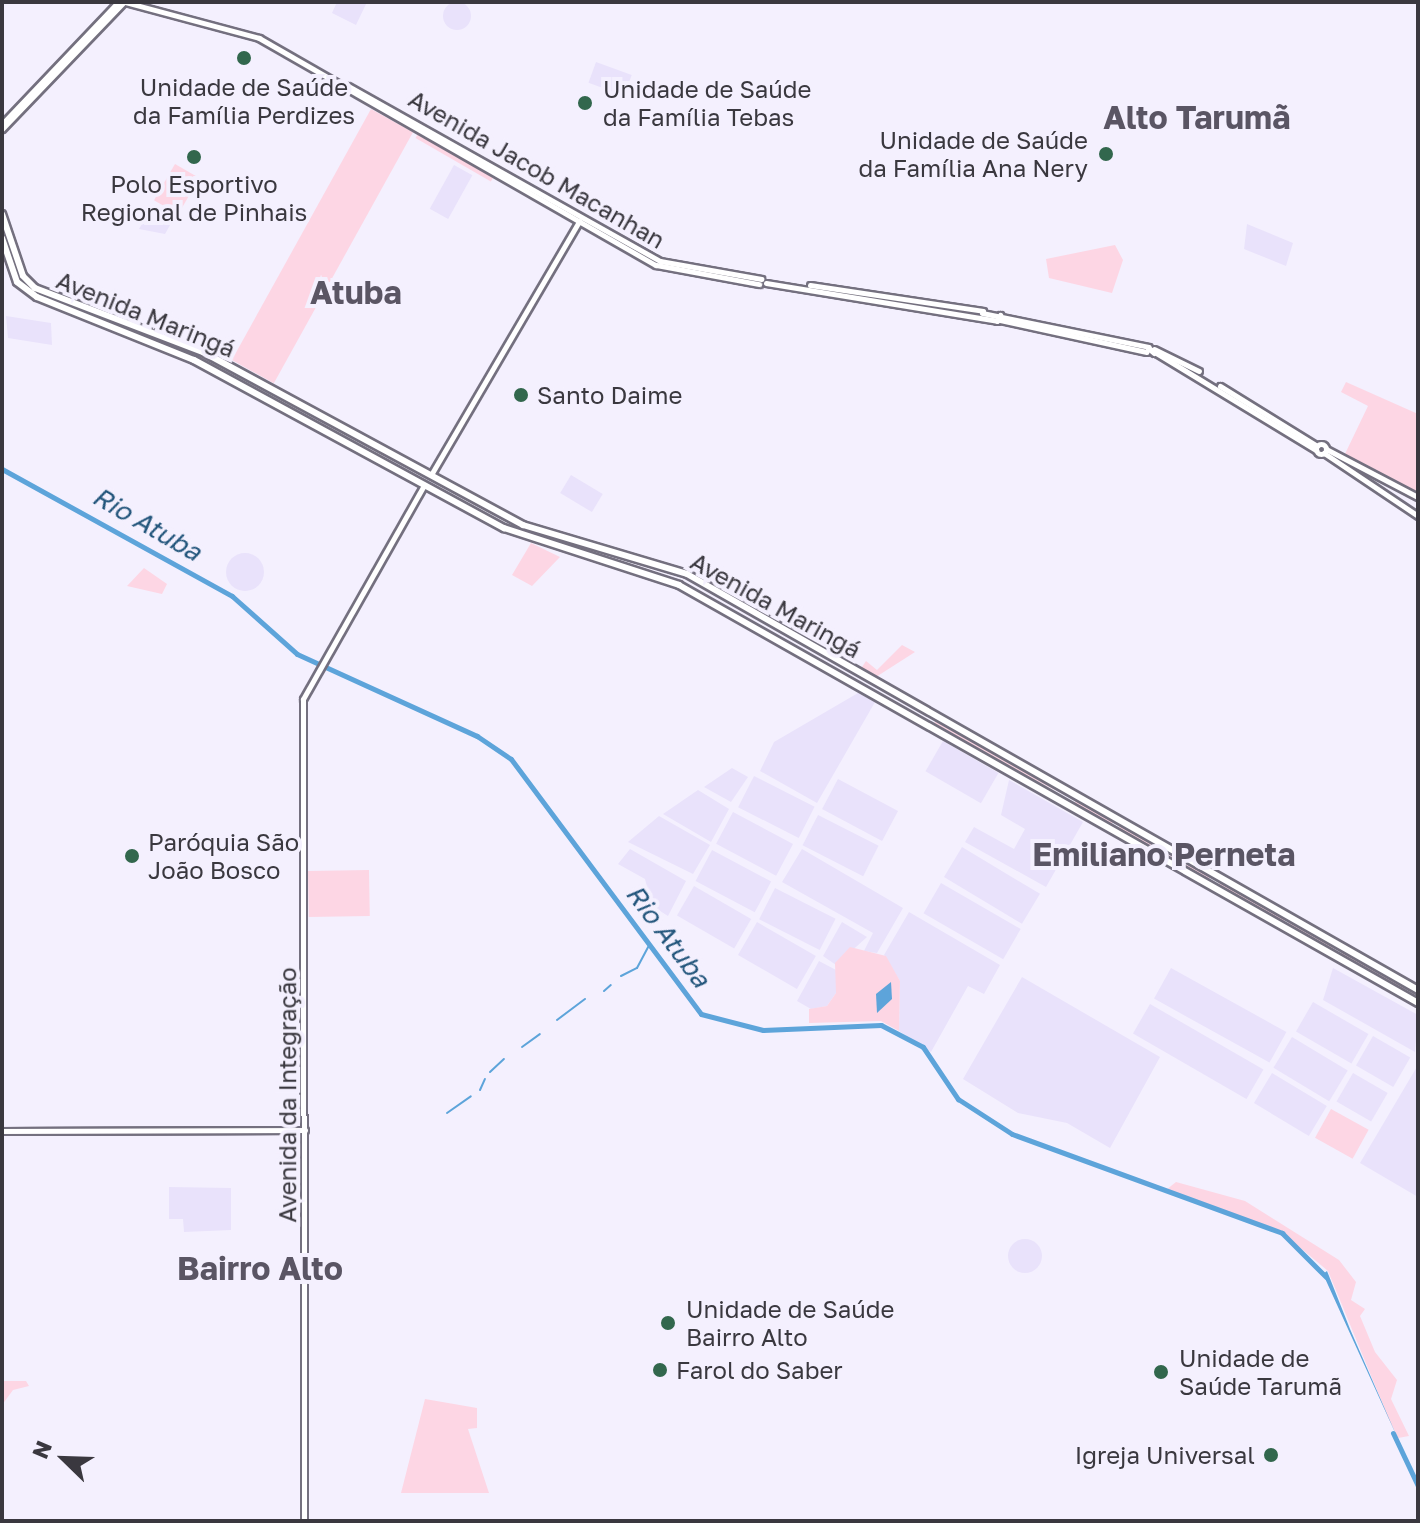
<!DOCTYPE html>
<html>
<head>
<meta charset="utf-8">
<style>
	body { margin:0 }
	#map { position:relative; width:1420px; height:1523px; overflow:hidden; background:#f4f0fe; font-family:"Golos Text",sans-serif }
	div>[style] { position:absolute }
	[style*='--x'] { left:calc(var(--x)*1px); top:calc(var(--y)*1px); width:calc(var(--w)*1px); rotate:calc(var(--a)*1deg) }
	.built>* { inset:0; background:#e9e2fb; transform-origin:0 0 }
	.round { border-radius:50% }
	.green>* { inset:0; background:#fdd6e4; transform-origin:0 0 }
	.water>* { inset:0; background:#5da4da }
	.stream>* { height:2px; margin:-1px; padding:0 1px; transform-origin:1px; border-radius:1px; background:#5da4da }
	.river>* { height:5px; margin:-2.5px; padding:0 2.5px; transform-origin:2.5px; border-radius:2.5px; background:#5da4da }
	.roads { filter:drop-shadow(2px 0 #74707f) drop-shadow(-2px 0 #74707f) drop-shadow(0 2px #74707f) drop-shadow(0 -2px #74707f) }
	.secondary>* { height:5px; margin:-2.5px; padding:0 2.5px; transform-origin:2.5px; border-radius:2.5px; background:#fff }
	.secondary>.ring { margin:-2.5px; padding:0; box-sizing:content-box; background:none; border:5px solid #fff; border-radius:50% }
	.primary>* { height:6px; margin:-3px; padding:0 3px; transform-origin:3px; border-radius:3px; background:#fff }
	.dots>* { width:22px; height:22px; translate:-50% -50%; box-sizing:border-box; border:4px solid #f4f0fe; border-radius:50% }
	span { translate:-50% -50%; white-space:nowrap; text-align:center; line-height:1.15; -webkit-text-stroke:8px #f4f0fe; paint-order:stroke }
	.poi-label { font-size:24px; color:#3a383f }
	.left { translate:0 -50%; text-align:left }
	.right { translate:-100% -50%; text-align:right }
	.street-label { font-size:24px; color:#3a383f }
	.water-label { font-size:26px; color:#22557b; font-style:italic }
	.district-label { font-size:32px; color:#5a5564; font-weight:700 }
	.frame { position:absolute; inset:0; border:4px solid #3a383f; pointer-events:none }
	.north { position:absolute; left:24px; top:1419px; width:80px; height:80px; -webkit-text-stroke:6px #f4f0fe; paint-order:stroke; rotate:293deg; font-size:22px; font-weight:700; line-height:32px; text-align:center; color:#3a383f }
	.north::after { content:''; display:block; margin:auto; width:28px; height:36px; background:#3a383f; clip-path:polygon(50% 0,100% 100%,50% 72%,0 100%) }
</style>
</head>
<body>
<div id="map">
	<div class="built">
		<i style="clip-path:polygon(337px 2px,367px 2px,356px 25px,332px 13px)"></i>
		<i class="round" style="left:443px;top:2px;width:28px;height:28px"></i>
		<i style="left:596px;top:62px;width:38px;height:22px;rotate:20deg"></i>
		<i style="left:454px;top:165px;width:21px;height:50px;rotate:29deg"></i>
		<i style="clip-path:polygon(152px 206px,174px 218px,165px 234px,139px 229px)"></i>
		<i style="clip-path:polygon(1247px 224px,1293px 243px,1286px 266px,1244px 249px)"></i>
		<i style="clip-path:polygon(6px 316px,51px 323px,52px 345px,8px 338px)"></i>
		<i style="left:571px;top:475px;width:37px;height:21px;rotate:31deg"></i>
		<i class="round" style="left:226px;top:553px;width:38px;height:38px"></i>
		<i style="clip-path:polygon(858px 693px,875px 702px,817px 803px,760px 771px,774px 742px)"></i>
		<i style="left:943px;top:741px;width:64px;height:35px;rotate:30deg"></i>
		<i style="clip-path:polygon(732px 768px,748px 777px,731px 802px,704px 787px)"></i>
		<i style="left:754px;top:776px;width:68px;height:35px;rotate:27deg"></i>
		<i style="left:838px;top:779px;width:68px;height:34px;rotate:28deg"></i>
		<i style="clip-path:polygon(1009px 780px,1083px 822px,1046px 887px,965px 842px,974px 827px,1014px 849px,1025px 829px,1001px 815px)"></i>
		<i style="clip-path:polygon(698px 790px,729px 809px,711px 842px,663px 814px)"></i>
		<i style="left:733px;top:812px;width:68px;height:36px;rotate:28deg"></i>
		<i style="left:818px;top:815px;width:68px;height:34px;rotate:27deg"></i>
		<i style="clip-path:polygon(659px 816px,710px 845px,693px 874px,628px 842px)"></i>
		<i style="left:962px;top:847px;width:91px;height:35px;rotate:31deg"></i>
		<i style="clip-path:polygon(630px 849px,686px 881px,668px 916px,652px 906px,645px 879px,618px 864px)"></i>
		<i style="clip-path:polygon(802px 849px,903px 908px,877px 953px,864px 951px,873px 933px,782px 882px)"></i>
		<i style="left:712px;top:850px;width:67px;height:35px;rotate:28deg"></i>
		<i style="left:941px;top:883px;width:92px;height:35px;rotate:30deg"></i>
		<i style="left:694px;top:886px;width:66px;height:34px;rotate:30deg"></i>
		<i style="left:775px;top:888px;width:68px;height:35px;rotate:27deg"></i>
		<i style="clip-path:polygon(909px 912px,1000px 965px,984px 994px,968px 986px,931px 1052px,899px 1031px,900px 981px,884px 955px)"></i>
		<i style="left:757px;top:922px;width:68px;height:38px;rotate:30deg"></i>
		<i style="clip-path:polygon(842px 922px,867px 937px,836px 965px,823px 956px)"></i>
		<i style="clip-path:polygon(819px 961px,836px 970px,836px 993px,827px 1006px,811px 1009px,797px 1001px)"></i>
		<i style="left:1171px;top:968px;width:132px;height:35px;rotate:29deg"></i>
		<i style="clip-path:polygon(1333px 968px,1418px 1015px,1415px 1052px,1323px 1000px)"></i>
		<i style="clip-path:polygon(1022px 977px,1160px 1057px,1110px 1148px,1067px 1123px,1018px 1113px,963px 1079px)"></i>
		<i style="left:1313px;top:1002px;width:64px;height:34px;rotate:30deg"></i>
		<i style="left:1150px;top:1004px;width:131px;height:34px;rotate:30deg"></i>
		<i style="left:1373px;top:1036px;width:43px;height:34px;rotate:30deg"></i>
		<i style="left:1292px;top:1037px;width:65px;height:36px;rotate:31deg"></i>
		<i style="clip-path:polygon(1418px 1065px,1418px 1197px,1360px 1163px)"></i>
		<i style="left:1272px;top:1073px;width:64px;height:35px;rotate:31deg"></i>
		<i style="left:1353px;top:1073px;width:40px;height:33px;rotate:30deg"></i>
		<i style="clip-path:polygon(169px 1187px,231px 1188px,231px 1230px,184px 1232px,183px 1219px,169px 1219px)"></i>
		<i class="round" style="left:1008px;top:1239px;width:34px;height:34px"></i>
	</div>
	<div class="green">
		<i style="left:371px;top:109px;width:48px;height:287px;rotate:29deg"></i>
		<i style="left:419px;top:132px;width:87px;height:7px;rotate:30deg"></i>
		<i style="left:175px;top:164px;width:28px;height:42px;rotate:30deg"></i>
		<i style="clip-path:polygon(1115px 245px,1123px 260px,1112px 293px,1049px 278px,1046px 259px)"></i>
		<i style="clip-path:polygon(1346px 382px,1418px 414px,1418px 494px,1344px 456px,1368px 406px,1341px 392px)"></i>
		<i style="clip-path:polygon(531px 543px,560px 557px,532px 586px,512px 575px)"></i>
		<i style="clip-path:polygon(144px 568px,167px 584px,162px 594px,127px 586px)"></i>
		<i style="clip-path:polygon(902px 645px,915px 652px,876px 677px,860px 670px,866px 661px,877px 670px)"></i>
		<i style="clip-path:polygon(936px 720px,1069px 797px,931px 728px)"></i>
		<i style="left:1076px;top:800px;width:43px;height:6px;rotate:30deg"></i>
		<i style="clip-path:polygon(1120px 826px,1184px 864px,1211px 874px,1208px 880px,1116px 833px)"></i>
		<i style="left:369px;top:870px;width:46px;height:61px;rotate:89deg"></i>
		<i style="left:1221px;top:880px;width:75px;height:7px;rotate:29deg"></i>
		<i style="clip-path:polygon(1289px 920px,1335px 944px,1331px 951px,1288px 924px)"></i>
		<i style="clip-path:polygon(850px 947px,886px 956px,900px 981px,899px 1031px,881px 1021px,809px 1023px,809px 1009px,827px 1006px,836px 993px,835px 963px)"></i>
		<i style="left:1344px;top:949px;width:72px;height:7px;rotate:30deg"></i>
		<i style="left:1331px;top:1109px;width:43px;height:33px;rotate:29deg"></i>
		<i style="clip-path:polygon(1176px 1182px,1245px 1201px,1339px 1260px,1356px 1282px,1351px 1300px,1365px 1309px,1360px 1316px,1375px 1352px,1397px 1380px,1391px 1399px,1409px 1436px,1398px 1438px,1388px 1417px,1328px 1271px,1279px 1230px,1166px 1190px)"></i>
		<i style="clip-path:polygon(2px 1381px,26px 1381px,29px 1386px,13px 1390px,2px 1405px)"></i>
		<i style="clip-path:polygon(425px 1399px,477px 1408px,477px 1428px,468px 1429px,489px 1493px,401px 1493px)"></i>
	</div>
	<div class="water">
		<i style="clip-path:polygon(891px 982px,892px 999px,877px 1013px,876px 994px)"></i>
		<i style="clip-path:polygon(1327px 1271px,1350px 1329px,1398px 1439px,1323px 1274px)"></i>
	</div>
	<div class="stream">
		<i style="--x:621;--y:976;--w:18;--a:-27"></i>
		<i style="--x:637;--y:968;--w:24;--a:-62"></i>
		<i style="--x:604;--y:991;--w:9;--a:-41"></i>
		<i style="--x:557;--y:1020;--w:35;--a:-37"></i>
		<i style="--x:522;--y:1047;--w:22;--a:-36"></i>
		<i style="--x:490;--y:1072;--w:19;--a:-43"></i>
		<i style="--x:480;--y:1090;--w:12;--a:-66"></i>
		<i style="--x:447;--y:1113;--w:29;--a:-35"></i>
	</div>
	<div class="river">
		<i style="--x:2;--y:469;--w:263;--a:28.9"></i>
		<i style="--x:232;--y:596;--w:87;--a:41.7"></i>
		<i style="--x:297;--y:654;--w:198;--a:24.5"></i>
		<i style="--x:477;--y:736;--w:41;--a:34.1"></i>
		<i style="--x:511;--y:759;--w:318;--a:53.3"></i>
		<i style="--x:701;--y:1014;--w:64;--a:14.5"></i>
		<i style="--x:763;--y:1030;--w:118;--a:-2.4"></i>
		<i style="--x:881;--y:1025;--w:47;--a:27.6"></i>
		<i style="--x:923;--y:1047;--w:63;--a:56.1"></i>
		<i style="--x:958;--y:1099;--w:64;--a:32.9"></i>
		<i style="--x:1012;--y:1134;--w:288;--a:20.1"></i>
		<i style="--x:1282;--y:1233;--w:62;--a:45"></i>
		<i style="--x:1393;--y:1433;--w:59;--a:64.7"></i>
	</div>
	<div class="roads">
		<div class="secondary">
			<i style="--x:125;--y:2;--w:139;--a:15"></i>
			<i style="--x:259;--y:38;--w:457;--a:29.8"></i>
			<i style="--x:656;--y:265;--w:105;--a:10.5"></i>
			<i style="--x:348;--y:86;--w:358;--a:29.3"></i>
			<i style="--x:660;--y:261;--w:103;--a:10.1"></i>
			<i style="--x:2;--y:124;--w:168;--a:-46.4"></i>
			<i style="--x:2;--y:129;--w:176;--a:-46.2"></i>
			<i style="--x:766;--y:283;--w:234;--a:9.3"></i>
			<i style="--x:997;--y:321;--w:7;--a:-63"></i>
			<i style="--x:810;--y:285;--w:175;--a:8.5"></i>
			<i style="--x:982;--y:313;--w:170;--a:11.5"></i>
			<i style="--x:1000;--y:320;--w:150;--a:12.3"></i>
			<i style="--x:1154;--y:349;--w:50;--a:26.1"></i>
			<i style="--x:1154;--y:353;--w:8;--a:-140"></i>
			<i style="--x:1148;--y:348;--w:197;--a:31.3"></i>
			<i style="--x:1220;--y:386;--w:114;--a:31.7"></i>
			<i class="ring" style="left:1316px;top:444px;width:5px;height:5px"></i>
			<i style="--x:1326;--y:449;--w:104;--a:27.6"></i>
			<i style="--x:1324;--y:453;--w:113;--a:33.8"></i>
			<i style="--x:432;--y:473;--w:292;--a:-59.7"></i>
			<i style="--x:2;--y:1131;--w:303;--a:-0.2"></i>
			<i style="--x:304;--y:1521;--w:822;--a:-90.07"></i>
			<i style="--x:303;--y:699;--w:246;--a:-60.5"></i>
		</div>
		<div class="primary">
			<i style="--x:2;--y:214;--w:65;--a:71.3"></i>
			<i style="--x:23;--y:276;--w:17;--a:45"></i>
			<i style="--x:35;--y:288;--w:180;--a:20.9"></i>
			<i style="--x:203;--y:352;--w:364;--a:28.4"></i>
			<i style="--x:523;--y:525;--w:171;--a:16.6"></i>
			<i style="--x:687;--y:574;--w:841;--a:29.64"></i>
			<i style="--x:2;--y:238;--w:46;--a:71.2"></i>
			<i style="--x:17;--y:282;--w:25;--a:37"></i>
			<i style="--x:37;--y:297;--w:169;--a:21.9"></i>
			<i style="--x:194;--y:360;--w:353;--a:28.5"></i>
			<i style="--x:504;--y:528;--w:184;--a:18"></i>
			<i style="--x:679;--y:585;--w:849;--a:29.49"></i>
		</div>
	</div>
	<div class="dots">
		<i style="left:244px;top:58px;background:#32674d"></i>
		<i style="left:585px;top:103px;background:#32674d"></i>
		<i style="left:1106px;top:154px;background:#32674d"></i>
		<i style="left:194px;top:157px;background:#32674d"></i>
		<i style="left:521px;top:395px;background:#32674d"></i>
		<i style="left:132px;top:856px;background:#32674d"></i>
		<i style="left:668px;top:1323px;background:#32674d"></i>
		<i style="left:660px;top:1370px;background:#32674d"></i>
		<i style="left:1161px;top:1372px;background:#32674d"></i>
		<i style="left:1271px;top:1455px;background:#32674d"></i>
	</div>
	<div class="poi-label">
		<span style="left:244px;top:101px">Unidade de Saúde<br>da Família Perdizes</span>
		<span class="left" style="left:603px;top:103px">Unidade de Saúde<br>da Família Tebas</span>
		<span class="right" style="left:1088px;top:154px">Unidade de Saúde<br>da Família Ana Nery</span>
		<span style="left:194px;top:198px">Polo Esportivo<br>Regional de Pinhais</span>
		<span class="left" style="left:537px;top:395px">Santo Daime</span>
		<span class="left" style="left:148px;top:856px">Paróquia São<br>João Bosco</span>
		<span class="left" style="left:686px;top:1323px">Unidade de Saúde<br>Bairro Alto</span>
		<span class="left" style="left:1179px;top:1372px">Unidade de<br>Saúde Tarumã</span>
		<span class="left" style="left:676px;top:1370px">Farol do Saber</span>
		<span class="right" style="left:1255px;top:1455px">Igreja Universal</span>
	</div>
	<div class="street-label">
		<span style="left:537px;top:169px;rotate:30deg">Avenida Jacob Macanhan</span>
		<span style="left:146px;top:314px;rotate:22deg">Avenida Maringá</span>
		<span style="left:776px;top:605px;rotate:29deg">Avenida Maringá</span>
		<span style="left:287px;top:1095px;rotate:-90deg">Avenida da Integração</span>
	</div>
	<div class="water-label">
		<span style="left:147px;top:524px;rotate:30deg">Rio Atuba</span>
		<span style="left:668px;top:936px;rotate:53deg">Rio Atuba</span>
	</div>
	<div class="district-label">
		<span style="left:1197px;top:117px">Alto Tarumã</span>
		<span style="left:356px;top:292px">Atuba</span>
		<span style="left:1164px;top:854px">Emiliano Perneta</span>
		<span style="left:260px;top:1268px">Bairro Alto</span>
	</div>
	<div class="frame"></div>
	<div class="north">N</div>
</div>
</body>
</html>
